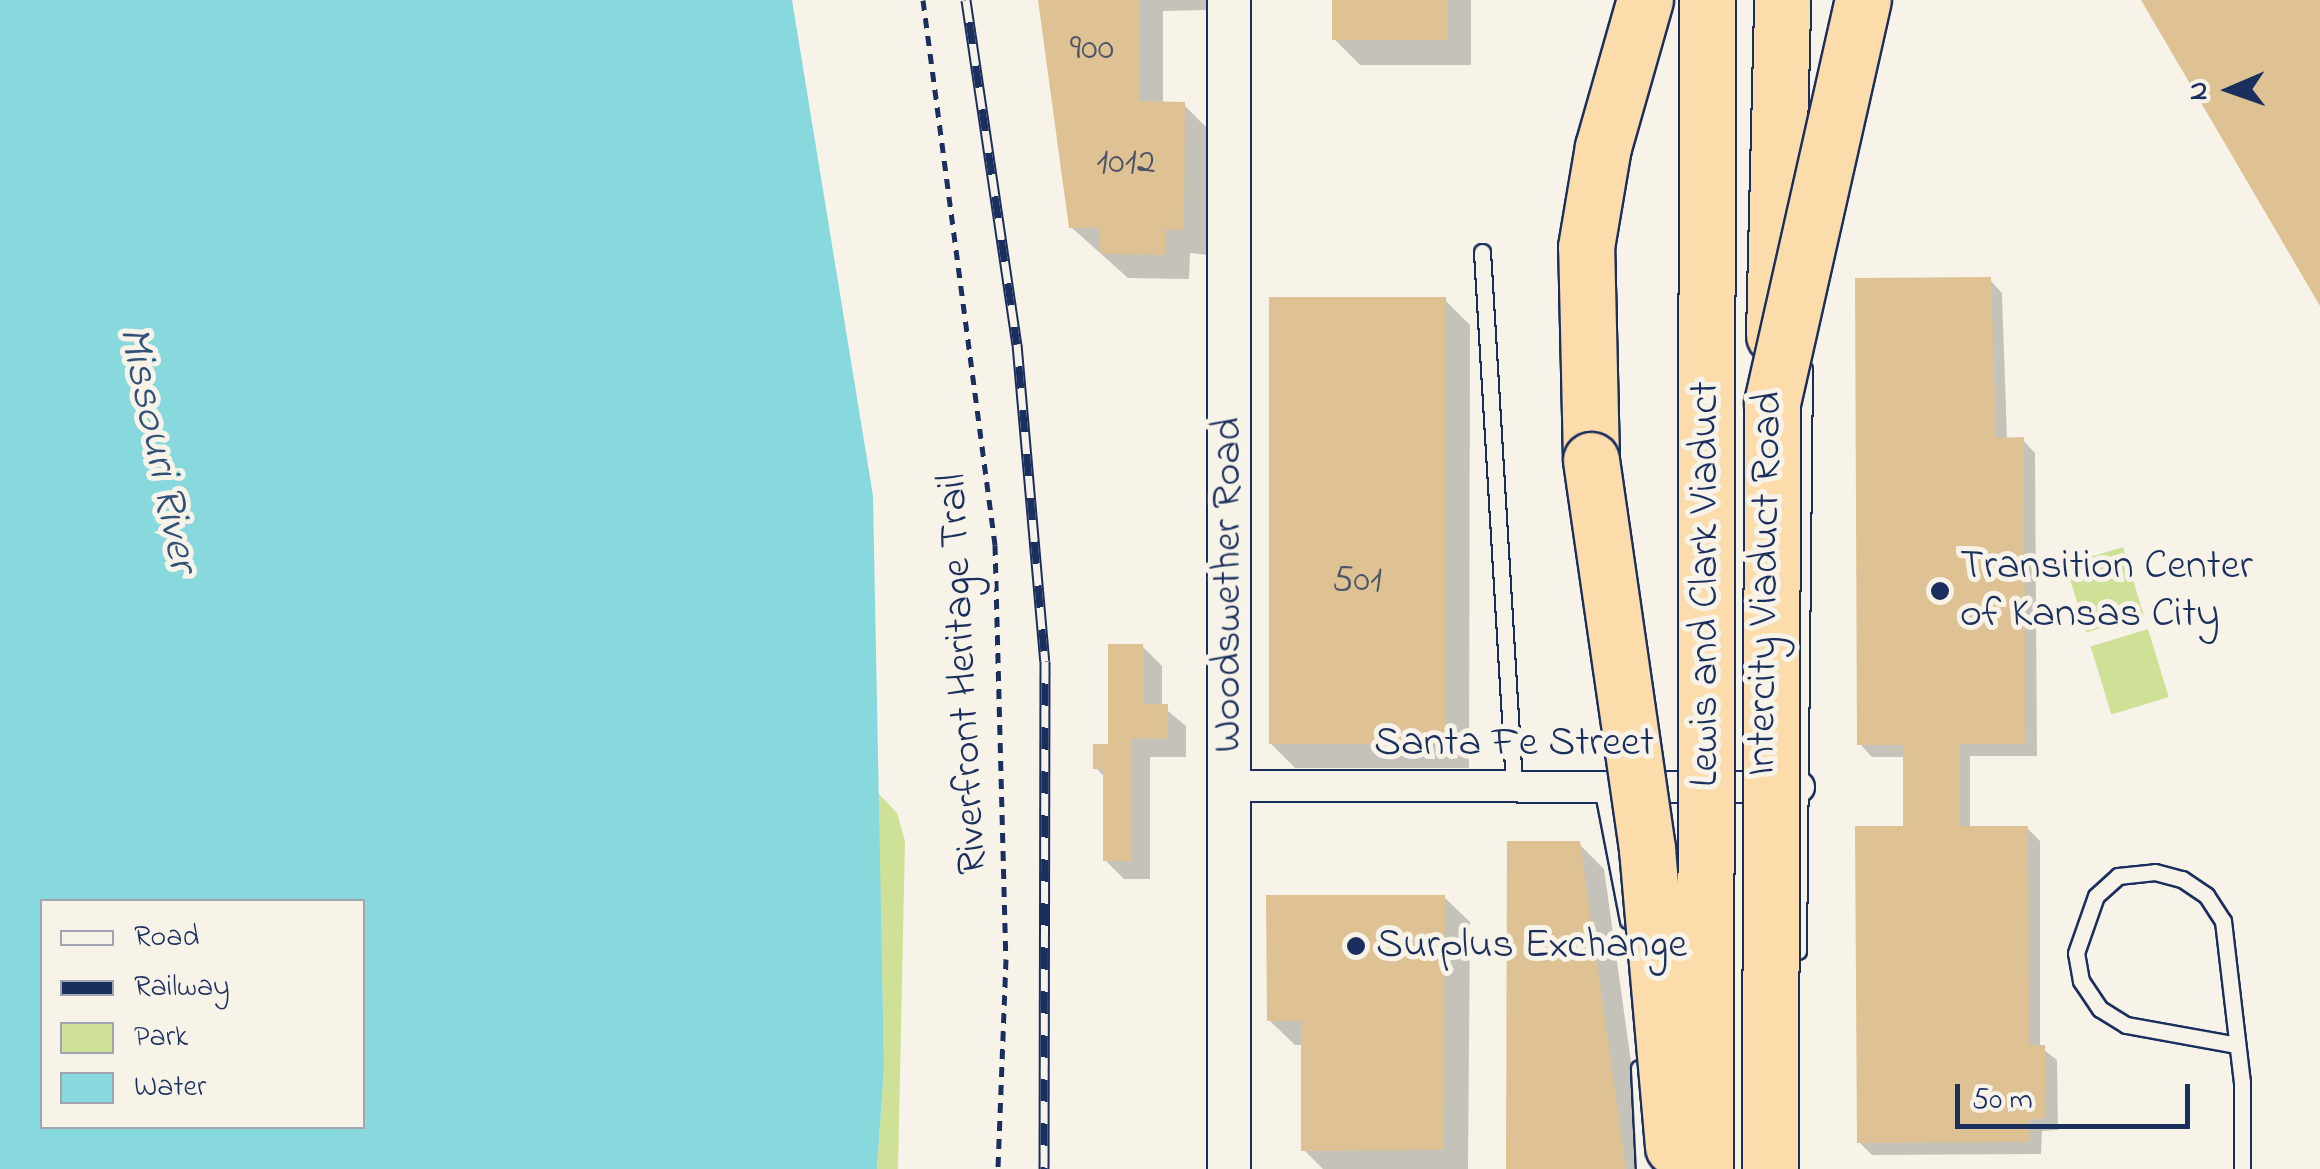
<!DOCTYPE html>
<html>
<head>
<meta charset="utf-8">
<style>
	body { margin:0 }
	#map { position:relative; width:2320px; height:1169px; overflow:hidden; background:#f7f3e8; font-family:"Indie Flower",sans-serif }
	div>[style] { position:absolute }
	[style*='--x'] { left:calc(var(--x)*1px); top:calc(var(--y)*1px); width:calc(var(--w)*1px); rotate:calc(var(--a)*1deg) }
	.green>* { inset:0; background:#cfe196; transform-origin:0 0 }
	.water>* { inset:0; background:#87d9de }
	.shadow>* { inset:0; background:#0003 }
	.building>* { inset:0; background:#dec293; transform-origin:0 0 }
	.path>* { height:5px; margin-top:-2.5px; transform-origin:0; background:repeating-linear-gradient(90deg,#1b2f5e 0 10px,transparent 0 18px) }
	.roads { filter:drop-shadow(2px 0 #1b2f5e) drop-shadow(-2px 0 #1b2f5e) drop-shadow(0 2px #1b2f5e) drop-shadow(0 -2px #1b2f5e) }
	.lane>* { height:15px; margin:-7.5px; padding:0 7.5px; transform-origin:7.5px; border-radius:7.5px; background:#f7f3e8 }
	.street>* { height:30px; margin:-15px; padding:0 15px; transform-origin:15px; border-radius:15px; background:#f7f3e8 }
	.secondary>* { height:42px; margin:-21px; padding:0 21px; transform-origin:21px; border-radius:21px; background:#f7f3e8 }
	.highway>* { height:55px; margin:-27.5px; padding:0 27.5px; transform-origin:27.5px; border-radius:27.5px; background:#fddcac }
	.rail>* { height:11px; margin-top:-5.5px; transform-origin:0; background:repeating-linear-gradient(90deg,#f7f3e8 0 22px,#1b2f5e 0 44px); box-sizing:border-box; border-block:2px solid #1b2f5e }
	.bridges { filter:drop-shadow(2px 0 #1b2f5e) drop-shadow(-2px 0 #1b2f5e) drop-shadow(0 2px #1b2f5e) drop-shadow(0 -2px #1b2f5e) }
	.highway-bridge>* { height:55px; margin:-27.5px; padding:0 27.5px; transform-origin:27.5px; border-radius:27.5px; background:#fddcac }
	.dots>* { width:28px; height:28px; translate:-50% -50%; box-sizing:border-box; border:5px solid #f7f3e8; border-radius:50% }
	span { translate:-50% -50%; white-space:nowrap; text-align:center; line-height:1.15; -webkit-text-stroke:10px #f7f3e8; paint-order:stroke }
	.number-label { font-size:38px; color:#4c546b }
	.number-label span { -webkit-text-stroke-width:0 }
	.poi-label { font-size:42px; color:#1b2f5e }
	.left { translate:0 -50%; text-align:left }
	.street-label { font-size:42px; color:#1b2f5e }
	.water-label { font-size:45px; color:#315178; font-style:italic }
	.legend { position:absolute; left:40px; top:899px; width:325px; height:230px; box-sizing:border-box; background:#f7f3e8; border:2px solid #9fa5b1; margin:0; padding:12px 18px; list-style:none; font-size:30px; color:#1b2f5e }
	.legend li { display:flex; align-items:center; gap:20px; height:50px }
	.legend b { width:50px; border:2px solid #9fa5b1 }
	.north { position:absolute; left:2180px; top:40px; width:100px; height:100px; -webkit-text-stroke:8px #f7f3e8; paint-order:stroke; rotate:268deg; font-size:28px; font-weight:700; line-height:40px; text-align:center; color:#1b2f5e }
	.north::after { content:''; display:block; margin:auto; width:35px; height:45px; background:#1b2f5e; clip-path:polygon(50% 0,100% 100%,50% 72%,0 100%) }
	.scale { position:absolute; left:1955px; top:1084px; width:235px; height:45px; box-sizing:border-box; border:5px solid #1b2f5e; border-top:0; padding-left:12px; font-size:30px; line-height:35px; white-space:nowrap; color:#1b2f5e; -webkit-text-stroke:8px #f7f3e8; paint-order:stroke }
</style>
</head>
<body>
<div id="map">
	<div class="green">
		<i style="left:2123px;top:547px;width:71px;height:60px;rotate:73deg"></i>
		<i style="left:2148px;top:629px;width:71px;height:60px;rotate:73deg"></i>
		<i style="clip-path:polygon(878px 793px,897px 813px,905px 841px,898px 1169px,877px 1169px,884px 1067px)"></i>
	</div>
	<div class="water">
		<i style="clip-path:polygon(evenodd,0 0,792px 0,873px 496px,884px 1067px,877px 1169px,0 1169px,0 0,42px 902px,362px 902px,362px 1126px,42px 1126px,42px 902px)"></i>
	</div>
	<div class="shadow">
		<i style="clip-path:polygon(1040px 0,1209px 0,1209px 10px,1163px 11px,1163px 104px,1184px 105px,1209px 130px,1208px 255px,1190px 253px,1189px 279px,1128px 278px,1071px 227px)"></i>
		<i style="clip-path:polygon(1334px 0,1471px 0,1471px 65px,1360px 65px,1334px 39px)"></i>
		<i style="clip-path:polygon(1990px 280px,2002px 293px,2007px 440px,2023px 440px,2035px 453px,2037px 756px,1970px 756px,1970px 829px,2027px 828px,2040px 841px,2040px 1047px,2057px 1060px,2058px 1130px,2042px 1131px,2041px 1154px,1872px 1155px,1859px 1142px,1906px 828px,1905px 757px,1872px 757px,1860px 744px)"></i>
		<i style="clip-path:polygon(1445px 300px,1470px 325px,1469px 768px,1295px 768px,1270px 743px)"></i>
		<i style="clip-path:polygon(1142px 646px,1162px 666px,1162px 706px,1186px 726px,1186px 757px,1150px 757px,1150px 879px,1124px 879px,1105px 860px,1106px 778px,1096px 768px,1110px 746px)"></i>
		<i style="clip-path:polygon(1579px 844px,1604px 869px,1646px 1169px,1508px 1169px)"></i>
		<i style="clip-path:polygon(1444px 897px,1470px 922px,1468px 1169px,1323px 1169px,1304px 1150px,1304px 1045px,1295px 1045px,1269px 1020px)"></i>
	</div>
	<div class="building">
		<i style="clip-path:polygon(1038px 0,1139px 0,1139px 101px,1185px 102px,1184px 231px,1165px 229px,1165px 255px,1101px 254px,1098px 228px,1069px 228px)"></i>
		<i style="left:1332px;top:0;width:115px;height:40px"></i>
		<i style="clip-path:polygon(2141px 0,2320px 0,2320px 306px)"></i>
		<i style="clip-path:polygon(1991px 277px,1996px 438px,2024px 437px,2025px 744px,1959px 744px,1959px 826px,2028px 826px,2029px 1045px,2045px 1045px,2046px 1119px,2030px 1119px,2030px 1142px,1857px 1143px,1855px 826px,1903px 826px,1903px 745px,1857px 745px,1855px 278px)"></i>
		<i style="left:1446px;top:297px;width:447px;height:177px;rotate:90deg"></i>
		<i style="clip-path:polygon(1108px 644px,1143px 644px,1143px 704px,1168px 704px,1168px 739px,1132px 738px,1131px 861px,1103px 861px,1103px 769px,1093px 769px,1093px 744px,1108px 744px)"></i>
		<i style="clip-path:polygon(1507px 841px,1580px 841px,1626px 1169px,1506px 1169px)"></i>
		<i style="clip-path:polygon(1266px 895px,1445px 895px,1444px 1150px,1301px 1151px,1301px 1021px,1267px 1021px)"></i>
	</div>
	<div class="path">
		<i style="--x:923;--y:0;--w:550;--a:82.47"></i>
		<i style="--x:995;--y:545;--w:414;--a:88.5"></i>
		<i style="--x:1006;--y:959;--w:210;--a:92.2"></i>
	</div>
	<div class="roads">
		<div class="lane">
			<i style="--x:1482;--y:252;--w:534;--a:86.56"></i>
			<i style="--x:1602;--y:787;--w:136;--a:79"></i>
			<i style="--x:1798;--y:951;--w:582;--a:-89.41"></i>
			<i style="--x:2237;--y:1045;--w:113;--a:-169.8"></i>
			<i style="--x:2126;--y:1025;--w:31;--a:-148"></i>
			<i style="--x:2100;--y:1009;--w:34;--a:-124"></i>
			<i style="--x:2081;--y:981;--w:28;--a:-100"></i>
			<i style="--x:2076;--y:953;--w:60;--a:-70.7"></i>
			<i style="--x:2096;--y:896;--w:30;--a:-42"></i>
			<i style="--x:2118;--y:876;--w:37;--a:-6"></i>
			<i style="--x:2155;--y:872;--w:28;--a:15"></i>
			<i style="--x:2182;--y:879;--w:29;--a:34"></i>
			<i style="--x:2206;--y:895;--w:31;--a:57"></i>
			<i style="--x:2223;--y:921;--w:162;--a:83.3"></i>
			<i style="--x:2242;--y:1082;--w:87;--a:90"></i>
			<i style="--x:1639;--y:1068;--w:101;--a:87.2"></i>
		</div>
		<div class="street">
			<i style="--x:1228;--y:786;--w:571;--a:0.1"></i>
		</div>
		<div class="secondary">
			<i style="--x:1229;--y:0;--w:1169;--a:90"></i>
		</div>
		<div class="highway">
			<i style="--x:1774;--y:335;--w:335;--a:-88.6"></i>
			<i style="--x:1591;--y:460;--w:213;--a:-91.3"></i>
			<i style="--x:1586;--y:247;--w:101;--a:-80.4"></i>
			<i style="--x:1603;--y:147;--w:153;--a:-74.1"></i>
		</div>
	</div>
	<div class="rail">
		<i style="--x:966;--y:0;--w:348;--a:81.6"></i>
		<i style="--x:1017;--y:344;--w:318;--a:85"></i>
		<i style="--x:1045;--y:661;--w:508;--a:90.11"></i>
	</div>
	<div class="bridges">
		<div class="highway-bridge">
			<i style="--x:1591;--y:460;--w:393;--a:81.8"></i>
			<i style="--x:1647;--y:849;--w:299;--a:85"></i>
			<i style="--x:1705;--y:1169;--w:1169;--a:-89.9"></i>
			<i style="--x:1770;--y:1169;--w:766;--a:-89.85"></i>
			<i style="--x:1772;--y:403;--w:413;--a:-77.3"></i>
		</div>
	</div>
	<div class="dots">
		<i style="left:1940px;top:591px;background:#1b2f5e"></i>
		<i style="left:1356px;top:946px;background:#1b2f5e"></i>
	</div>
	<div class="number-label">
		<span style="left:1092px;top:50px">900</span>
		<span style="left:1126px;top:164px">1012</span>
		<span style="left:1357px;top:582px">501</span>
	</div>
	<div class="poi-label">
		<span class="left" style="left:1960px;top:591px">Transition Center<br>of Kansas City</span>
		<span class="left" style="left:1376px;top:946px">Surplus Exchange</span>
	</div>
	<div class="street-label">
		<span style="left:1706px;top:584px;rotate:-90deg">Lewis and Clark Viaduct</span>
		<span style="left:1766px;top:584px;rotate:-89deg">Intercity Viaduct Road</span>
		<span style="left:1229px;top:585px;rotate:-90deg">Woodswether Road</span>
		<span style="left:964px;top:674px;rotate:-93deg">Riverfront Heritage Trail</span>
		<span style="left:1514px;top:744px">Santa Fe Street</span>
	</div>
	<div class="water-label">
		<span style="left:156px;top:449px;rotate:78deg">Missouri River</span>
	</div>
	<ul class="legend">
	<li><b style="height:12px;background:#f7f3e8"></b>Road</li>
	<li><b style="height:12px;background:#1b2f5e"></b>Railway</li>
	<li><b style="height:28px;background:#cfe196"></b>Park</li>
	<li><b style="height:28px;background:#87d9de"></b>Water</li>
	</ul>
	<div class="north">N</div>
	<div class="scale">50 m</div>
</div>
</body>
</html>
